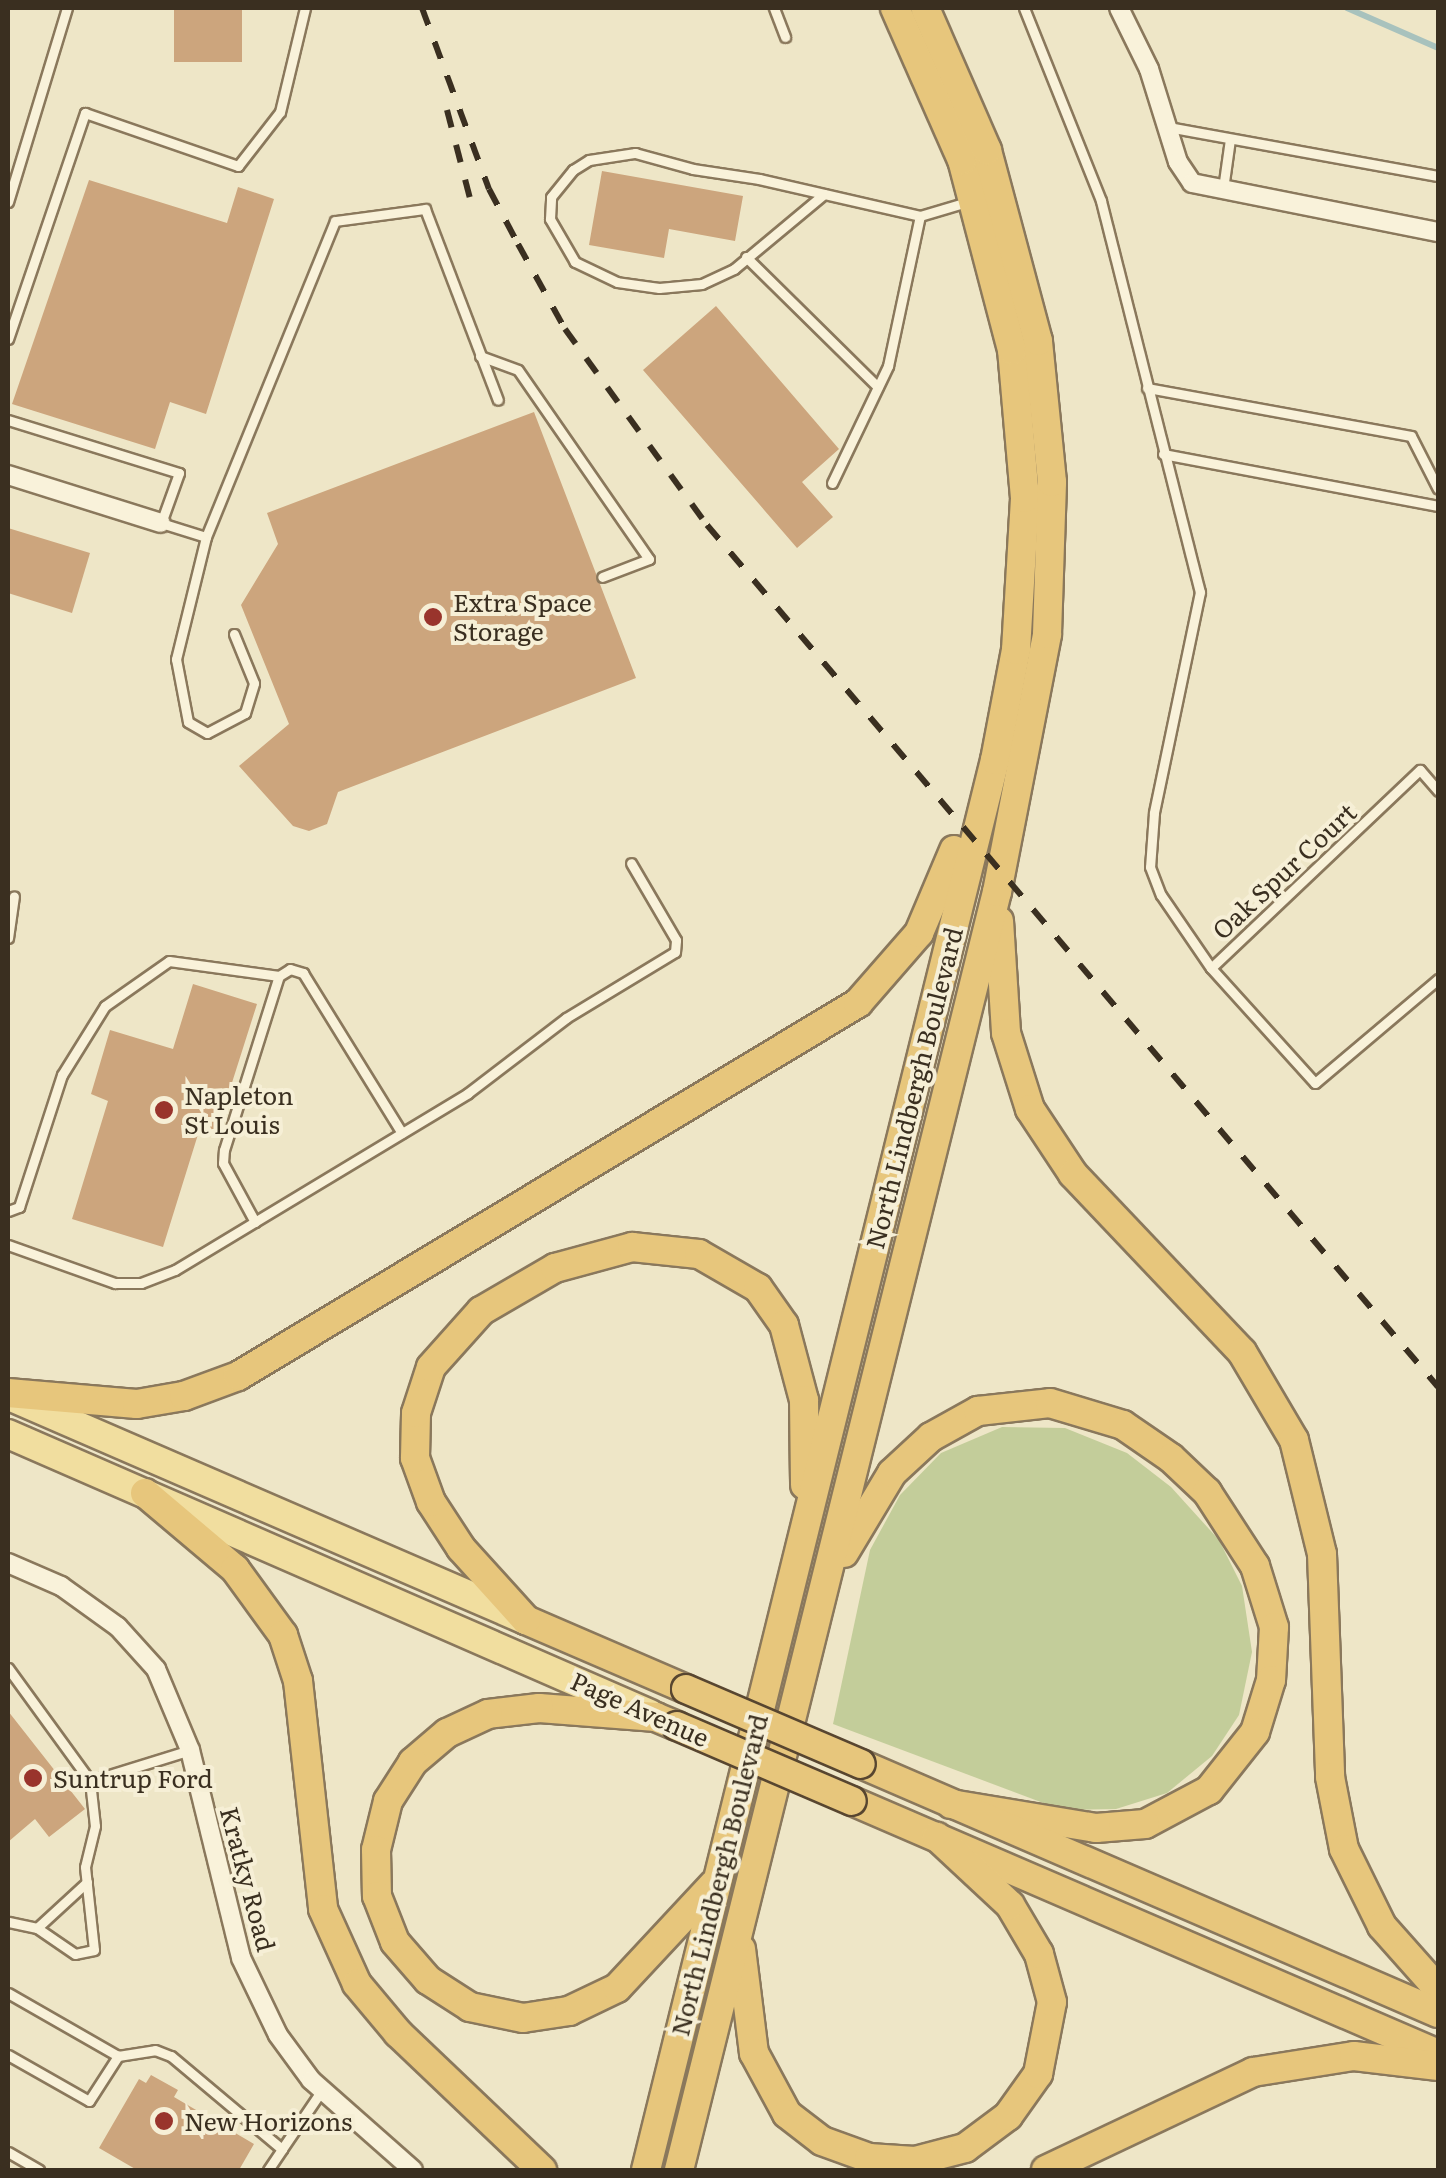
<!DOCTYPE html>
<html>
<head>
<meta charset="utf-8">
<style>
	body { margin:0 }
	#map { position:relative; width:1446px; height:2178px; overflow:hidden; background:#eee6c7; font-family:Literata,serif }
	div>[style] { position:absolute }
	[style*='--x'] { left:calc(var(--x)*1px); top:calc(var(--y)*1px); width:calc(var(--w)*1px); rotate:calc(var(--a)*1deg) }
	.green>* { inset:0; background:#c3cd9a }
	.stream>* { height:6px; margin:-3px; padding:0 3px; transform-origin:3px; border-radius:3px; background:#a8c2bd }
	.building>* { inset:0; background:#cca57d; transform-origin:0 0 }
	.roads { filter:drop-shadow(2px 0 #8a785c) drop-shadow(-2px 0 #8a785c) drop-shadow(0 2px #8a785c) drop-shadow(0 -2px #8a785c) }
	.service>* { height:9px; margin:-4.5px; padding:0 4.5px; transform-origin:4.5px; border-radius:4.5px; background:#f9f2da }
	.minor>* { height:18px; margin:-9px; padding:0 9px; transform-origin:9px; border-radius:9px; background:#f9f2da }
	.primary>* { height:28px; margin:-14px; padding:0 14px; transform-origin:14px; border-radius:14px; background:#f1de9f }
	.trunk>* { height:28px; margin:-14px; padding:0 14px; transform-origin:14px; border-radius:14px; background:#e7c67c }
	.rail>* { height:6px; margin-top:-3px; transform-origin:0; background:repeating-linear-gradient(90deg,#3a2f20 0 18px,transparent 0 36px) }
	.bridges { filter:drop-shadow(2px 0 #584630) drop-shadow(-2px 0 #584630) drop-shadow(0 2px #584630) drop-shadow(0 -2px #584630) }
	.trunk-bridge>* { height:28px; margin:-14px; padding:0 14px; transform-origin:14px; border-radius:14px; background:#e7c67c }
	.dots>* { width:28px; height:28px; translate:-50% -50%; box-sizing:border-box; border:5px solid #f6efd6; border-radius:50% }
	span { translate:-50% -50%; white-space:nowrap; text-align:center; line-height:1.15; -webkit-text-stroke:8px #f6efd6; paint-order:stroke }
	.poi-label { font-size:25px; color:#3a2f20 }
	.left { translate:0 -50%; text-align:left }
	.street-label { font-size:25px; color:#3a2f20 }
	.frame { position:absolute; inset:0; border:10px solid #3a2f20; pointer-events:none }
</style>
</head>
<body>
<div id="map">
	<div class="green">
		<i style="clip-path:polygon(1002px 1427px,1065px 1428px,1127px 1453px,1171px 1487px,1219px 1540px,1242px 1586px,1252px 1652px,1239px 1715px,1212px 1756px,1167px 1793px,1116px 1809px,1062px 1810px,833px 1724px,870px 1550px,900px 1495px,941px 1453px)"></i>
	</div>
	<div class="stream">
		<i style="--x:1347;--y:8;--w:99;--a:23.7"></i>
	</div>
	<div class="building">
		<i style="left:174px;top:8px;width:68px;height:54px"></i>
		<i style="clip-path:polygon(602px 171px,743px 196px,735px 241px,669px 229px,664px 258px,589px 245px)"></i>
		<i style="clip-path:polygon(89px 180px,227px 223px,238px 187px,274px 199px,206px 414px,170px 402px,155px 449px,12px 404px)"></i>
		<i style="clip-path:polygon(716px 306px,839px 449px,802px 482px,833px 517px,797px 548px,643px 370px)"></i>
		<i style="clip-path:polygon(534px 412px,636px 678px,338px 792px,327px 824px,309px 831px,293px 826px,239px 766px,289px 724px,241px 605px,278px 544px,267px 513px)"></i>
		<i style="clip-path:polygon(8px 528px,90px 553px,72px 613px,8px 593px)"></i>
		<i style="clip-path:polygon(193px 984px,257px 1004px,216px 1133px,200px 1128px,163px 1247px,72px 1219px,108px 1101px,91px 1094px,110px 1030px,173px 1049px)"></i>
		<i style="clip-path:polygon(8px 1711px,85px 1809px,49px 1837px,35px 1819px,8px 1842px)"></i>
		<i style="clip-path:polygon(151px 2075px,178px 2090px,174px 2097px,254px 2144px,239px 2170px,137px 2170px,99px 2148px,139px 2079px,146px 2083px)"></i>
	</div>
	<div class="roads">
		<div class="service">
			<i style="--x:774;--y:8;--w:31;--a:69"></i>
			<i style="--x:1024;--y:8;--w:208;--a:68.2"></i>
			<i style="--x:1101;--y:201;--w:403;--a:75.8"></i>
			<i style="--x:1200;--y:592;--w:226;--a:101.8"></i>
			<i style="--x:1154;--y:813;--w:54;--a:94.2"></i>
			<i style="--x:1150;--y:867;--w:30;--a:69"></i>
			<i style="--x:1161;--y:895;--w:88;--a:55.6"></i>
			<i style="--x:1211;--y:968;--w:155;--a:47.9"></i>
			<i style="--x:1315;--y:1083;--w:161;--a:-40.2"></i>
			<i style="--x:1168;--y:127;--w:274;--a:10.3"></i>
			<i style="--x:1223;--y:189;--w:50;--a:-82"></i>
			<i style="--x:824;--y:194;--w:117;--a:140.2"></i>
			<i style="--x:734;--y:269;--w:35;--a:155"></i>
			<i style="--x:702;--y:284;--w:43;--a:174.7"></i>
			<i style="--x:659;--y:288;--w:42;--a:-171.9"></i>
			<i style="--x:617;--y:282;--w:47;--a:-154.5"></i>
			<i style="--x:575;--y:262;--w:50;--a:-120.2"></i>
			<i style="--x:550;--y:219;--w:22;--a:-87"></i>
			<i style="--x:551;--y:197;--w:35;--a:-51"></i>
			<i style="--x:573;--y:170;--w:19;--a:-32"></i>
			<i style="--x:589;--y:160;--w:47;--a:-8.7"></i>
			<i style="--x:635;--y:153;--w:60;--a:15.4"></i>
			<i style="--x:693;--y:169;--w:67;--a:8.6"></i>
			<i style="--x:759;--y:179;--w:165;--a:12.9"></i>
			<i style="--x:8;--y:202;--w:203;--a:-73.1"></i>
			<i style="--x:746;--y:257;--w:185;--a:44.6"></i>
			<i style="--x:8;--y:339;--w:239;--a:-71.2"></i>
			<i style="--x:85;--y:113;--w:162;--a:19.1"></i>
			<i style="--x:238;--y:166;--w:68;--a:-52.1"></i>
			<i style="--x:280;--y:112;--w:107;--a:-76.5"></i>
			<i style="--x:480;--y:356;--w:40;--a:20.2"></i>
			<i style="--x:518;--y:370;--w:230;--a:55.3"></i>
			<i style="--x:649;--y:559;--w:50;--a:159"></i>
			<i style="--x:1147;--y:388;--w:268;--a:10.3"></i>
			<i style="--x:1411;--y:436;--w:59;--a:63"></i>
			<i style="--x:8;--y:420;--w:179;--a:17.2"></i>
			<i style="--x:179;--y:473;--w:53;--a:109.8"></i>
			<i style="--x:161;--y:523;--w:47;--a:17.3"></i>
			<i style="--x:206;--y:537;--w:341;--a:-67.8"></i>
			<i style="--x:335;--y:221;--w:91;--a:-7.6"></i>
			<i style="--x:425;--y:209;--w:204;--a:69.1"></i>
			<i style="--x:1163;--y:454;--w:280;--a:10.7"></i>
			<i style="--x:832;--y:483;--w:130;--a:-64.4"></i>
			<i style="--x:888;--y:366;--w:153;--a:-78"></i>
			<i style="--x:920;--y:216;--w:49;--a:-16.6"></i>
			<i style="--x:206;--y:537;--w:126;--a:103.8"></i>
			<i style="--x:176;--y:659;--w:64;--a:79.2"></i>
			<i style="--x:188;--y:722;--w:22;--a:30"></i>
			<i style="--x:207;--y:733;--w:43;--a:-27.8"></i>
			<i style="--x:245;--y:713;--w:31;--a:-73"></i>
			<i style="--x:254;--y:683;--w:53;--a:-112.2"></i>
			<i style="--x:8;--y:938;--w:42;--a:-81.9"></i>
			<i style="--x:1211;--y:968;--w:288;--a:-43.5"></i>
			<i style="--x:1420;--y:770;--w:28;--a:49"></i>
			<i style="--x:8;--y:1211;--w:12;--a:-20"></i>
			<i style="--x:19;--y:1207;--w:139;--a:-72"></i>
			<i style="--x:62;--y:1075;--w:81;--a:-58.1"></i>
			<i style="--x:105;--y:1006;--w:78;--a:-35.1"></i>
			<i style="--x:169;--y:961;--w:111;--a:7.8"></i>
			<i style="--x:255;--y:1222;--w:67;--a:-118.5"></i>
			<i style="--x:223;--y:1163;--w:13;--a:-86"></i>
			<i style="--x:224;--y:1150;--w:182;--a:-72.5"></i>
			<i style="--x:279;--y:976;--w:13;--a:-32"></i>
			<i style="--x:290;--y:969;--w:14;--a:17"></i>
			<i style="--x:303;--y:973;--w:188;--a:58.3"></i>
			<i style="--x:8;--y:1245;--w:114;--a:19.6"></i>
			<i style="--x:115;--y:1283;--w:26;--a:0"></i>
			<i style="--x:141;--y:1283;--w:36;--a:-21"></i>
			<i style="--x:175;--y:1270;--w:342;--a:-31.1"></i>
			<i style="--x:468;--y:1093;--w:123;--a:-37.4"></i>
			<i style="--x:566;--y:1018;--w:127;--a:-31.2"></i>
			<i style="--x:675;--y:952;--w:12;--a:-85"></i>
			<i style="--x:676;--y:940;--w:89;--a:-120.3"></i>
			<i style="--x:8;--y:1668;--w:140;--a:54"></i>
			<i style="--x:90;--y:1781;--w:45;--a:83.7"></i>
			<i style="--x:95;--y:1826;--w:42;--a:103.7"></i>
			<i style="--x:85;--y:1867;--w:83;--a:83.8"></i>
			<i style="--x:94;--y:1950;--w:19;--a:168"></i>
			<i style="--x:75;--y:1954;--w:46;--a:-145.6"></i>
			<i style="--x:37;--y:1928;--w:30;--a:-168"></i>
			<i style="--x:90;--y:1781;--w:105;--a:-17.2"></i>
			<i style="--x:37;--y:1928;--w:68;--a:-42.6"></i>
			<i style="--x:8;--y:1993;--w:127;--a:29.8"></i>
			<i style="--x:118;--y:2056;--w:37;--a:-9"></i>
			<i style="--x:155;--y:2050;--w:17;--a:21"></i>
			<i style="--x:171;--y:2056;--w:145;--a:40"></i>
			<i style="--x:282;--y:2149;--w:71;--a:-55.9"></i>
			<i style="--x:8;--y:2055;--w:93;--a:29.6"></i>
			<i style="--x:89;--y:2101;--w:54;--a:-57.2"></i>
			<i style="--x:8;--y:2152;--w:36;--a:30"></i>
			<i style="--x:268;--y:2170;--w:25;--a:-56"></i>
		</div>
		<div class="minor">
			<i style="--x:1119;--y:8;--w:68;--a:63.8"></i>
			<i style="--x:1149;--y:69;--w:97;--a:72.7"></i>
			<i style="--x:1178;--y:162;--w:25;--a:56"></i>
			<i style="--x:1192;--y:183;--w:251;--a:11.3"></i>
			<i style="--x:8;--y:475;--w:160;--a:17.4"></i>
			<i style="--x:8;--y:1563;--w:58;--a:23.5"></i>
			<i style="--x:61;--y:1586;--w:70;--a:35.7"></i>
			<i style="--x:118;--y:1627;--w:57;--a:47.9"></i>
			<i style="--x:156;--y:1669;--w:88;--a:67.2"></i>
			<i style="--x:190;--y:1750;--w:214;--a:76.2"></i>
			<i style="--x:241;--y:1958;--w:85;--a:64.3"></i>
			<i style="--x:278;--y:2035;--w:56;--a:53.7"></i>
			<i style="--x:311;--y:2080;--w:136;--a:41.4"></i>
		</div>
		<div class="primary">
			<i style="--x:9;--y:1396;--w:563;--a:23.43"></i>
			<i style="--x:8;--y:1434;--w:700;--a:23.56"></i>
		</div>
		<div class="trunk">
			<i style="--x:999;--y:921;--w:112;--a:86.4"></i>
			<i style="--x:1006;--y:1033;--w:80;--a:72.5"></i>
			<i style="--x:1030;--y:1109;--w:78;--a:56.5"></i>
			<i style="--x:1073;--y:1174;--w:245;--a:46.5"></i>
			<i style="--x:1242;--y:1352;--w:102;--a:59.4"></i>
			<i style="--x:1294;--y:1440;--w:117;--a:76.2"></i>
			<i style="--x:1322;--y:1554;--w:223;--a:87.9"></i>
			<i style="--x:1330;--y:1777;--w:73;--a:79"></i>
			<i style="--x:1344;--y:1849;--w:86;--a:63.7"></i>
			<i style="--x:1382;--y:1926;--w:84;--a:48.4"></i>
			<i style="--x:8;--y:1393;--w:129;--a:4.9"></i>
			<i style="--x:137;--y:1404;--w:48;--a:-9.7"></i>
			<i style="--x:184;--y:1396;--w:58;--a:-20.3"></i>
			<i style="--x:238;--y:1376;--w:724;--a:-31.03"></i>
			<i style="--x:858;--y:1003;--w:93;--a:-48.9"></i>
			<i style="--x:919;--y:933;--w:90;--a:-67.1"></i>
			<i style="--x:145;--y:1493;--w:118;--a:40.2"></i>
			<i style="--x:235;--y:1569;--w:82;--a:54"></i>
			<i style="--x:283;--y:1635;--w:48;--a:71.9"></i>
			<i style="--x:298;--y:1681;--w:229;--a:83.7"></i>
			<i style="--x:323;--y:1909;--w:82;--a:65.6"></i>
			<i style="--x:357;--y:1984;--w:64;--a:50.1"></i>
			<i style="--x:398;--y:2033;--w:199;--a:43.6"></i>
			<i style="--x:844;--y:1553;--w:93;--a:-59"></i>
			<i style="--x:892;--y:1473;--w:53;--a:-42.7"></i>
			<i style="--x:931;--y:1437;--w:54;--a:-29"></i>
			<i style="--x:978;--y:1411;--w:72;--a:-6.3"></i>
			<i style="--x:1050;--y:1403;--w:76;--a:16.8"></i>
			<i style="--x:1123;--y:1425;--w:58;--a:34.5"></i>
			<i style="--x:1171;--y:1458;--w:50;--a:43.4"></i>
			<i style="--x:1207;--y:1492;--w:88;--a:57"></i>
			<i style="--x:1255;--y:1566;--w:64;--a:72.7"></i>
			<i style="--x:1274;--y:1627;--w:53;--a:93.2"></i>
			<i style="--x:1271;--y:1680;--w:54;--a:107.1"></i>
			<i style="--x:1255;--y:1732;--w:74;--a:128.4"></i>
			<i style="--x:1209;--y:1790;--w:72;--a:152"></i>
			<i style="--x:1145;--y:1824;--w:49;--a:175.3"></i>
			<i style="--x:1096;--y:1828;--w:147;--a:-170.6"></i>
			<i style="--x:686;--y:1689;--w:174;--a:-156.7"></i>
			<i style="--x:526;--y:1620;--w:97;--a:-132.1"></i>
			<i style="--x:461;--y:1548;--w:55;--a:-123.1"></i>
			<i style="--x:431;--y:1502;--w:47;--a:-110"></i>
			<i style="--x:415;--y:1458;--w:45;--a:-88.7"></i>
			<i style="--x:416;--y:1413;--w:48;--a:-71.9"></i>
			<i style="--x:431;--y:1367;--w:75;--a:-48.2"></i>
			<i style="--x:481;--y:1311;--w:86;--a:-30.2"></i>
			<i style="--x:555;--y:1268;--w:80;--a:-15.3"></i>
			<i style="--x:632;--y:1247;--w:67;--a:6"></i>
			<i style="--x:699;--y:1254;--w:68;--a:30"></i>
			<i style="--x:758;--y:1288;--w:45;--a:54.9"></i>
			<i style="--x:784;--y:1325;--w:78;--a:75.1"></i>
			<i style="--x:804;--y:1400;--w:85;--a:89.3"></i>
			<i style="--x:677;--y:1726;--w:23;--a:-157"></i>
			<i style="--x:656;--y:1717;--w:117;--a:-175.6"></i>
			<i style="--x:539;--y:1708;--w:51;--a:173.3"></i>
			<i style="--x:488;--y:1714;--w:45;--a:155.1"></i>
			<i style="--x:447;--y:1733;--w:45;--a:139.5"></i>
			<i style="--x:413;--y:1762;--w:46;--a:122.7"></i>
			<i style="--x:388;--y:1801;--w:50;--a:103.8"></i>
			<i style="--x:376;--y:1850;--w:46;--a:88.8"></i>
			<i style="--x:377;--y:1896;--w:49;--a:68.6"></i>
			<i style="--x:395;--y:1942;--w:50;--a:49"></i>
			<i style="--x:428;--y:1980;--w:50;--a:32.7"></i>
			<i style="--x:470;--y:2007;--w:54;--a:11.7"></i>
			<i style="--x:523;--y:2018;--w:47;--a:-8.7"></i>
			<i style="--x:569;--y:2011;--w:53;--a:-25.6"></i>
			<i style="--x:617;--y:1988;--w:142;--a:-47"></i>
			<i style="--x:861;--y:1764;--w:628;--a:23.34"></i>
			<i style="--x:852;--y:1801;--w:638;--a:23.35"></i>
			<i style="--x:741;--y:1949;--w:105;--a:82.9"></i>
			<i style="--x:754;--y:2053;--w:69;--a:61.6"></i>
			<i style="--x:787;--y:2114;--w:44;--a:37.6"></i>
			<i style="--x:822;--y:2141;--w:50;--a:19.9"></i>
			<i style="--x:869;--y:2158;--w:46;--a:3.7"></i>
			<i style="--x:915;--y:2161;--w:52;--a:-14.6"></i>
			<i style="--x:965;--y:2148;--w:54;--a:-36.7"></i>
			<i style="--x:1008;--y:2116;--w:52;--a:-54.5"></i>
			<i style="--x:1038;--y:2074;--w:73;--a:-79"></i>
			<i style="--x:1052;--y:2002;--w:50;--a:-105.2"></i>
			<i style="--x:1039;--y:1954;--w:57;--a:-120.6"></i>
			<i style="--x:1010;--y:1905;--w:100;--a:-137"></i>
			<i style="--x:646;--y:2170;--w:1453;--a:-76.1"></i>
			<i style="--x:995;--y:760;--w:112;--a:-79.2"></i>
			<i style="--x:1016;--y:650;--w:152;--a:-86.6"></i>
			<i style="--x:1025;--y:498;--w:149;--a:-95"></i>
			<i style="--x:1012;--y:350;--w:196;--a:-104.7"></i>
			<i style="--x:962;--y:160;--w:166;--a:-113.8"></i>
			<i style="--x:679;--y:2170;--w:1317;--a:-76.03"></i>
			<i style="--x:997;--y:892;--w:263;--a:-79"></i>
			<i style="--x:1047;--y:634;--w:152;--a:-88.1"></i>
			<i style="--x:1052;--y:482;--w:142;--a:-95.7"></i>
			<i style="--x:1038;--y:341;--w:198;--a:-105"></i>
			<i style="--x:987;--y:150;--w:155;--a:-113.6"></i>
			<i style="--x:1046;--y:2170;--w:229;--a:-25.3"></i>
			<i style="--x:1253;--y:2072;--w:102;--a:-9"></i>
			<i style="--x:1354;--y:2056;--w:85;--a:6.8"></i>
		</div>
	</div>
	<div class="rail">
		<i style="--x:422;--y:8;--w:193;--a:69.7"></i>
		<i style="--x:489;--y:189;--w:62;--a:62.2"></i>
		<i style="--x:518;--y:244;--w:97;--a:61.1"></i>
		<i style="--x:565;--y:329;--w:242;--a:54.1"></i>
		<i style="--x:707;--y:525;--w:1130;--a:49.7"></i>
		<i style="--x:447;--y:110;--w:95;--a:75.4"></i>
	</div>
	<div class="bridges">
		<div class="trunk-bridge">
			<i style="--x:686;--y:1689;--w:190;--a:23.2"></i>
			<i style="--x:677;--y:1726;--w:190;--a:23.2"></i>
		</div>
	</div>
	<div class="dots">
		<i style="left:433px;top:617px;background:#99342c"></i>
		<i style="left:164px;top:1110px;background:#99342c"></i>
		<i style="left:33px;top:1778px;background:#99342c"></i>
		<i style="left:164px;top:2121px;background:#99342c"></i>
	</div>
	<div class="poi-label">
		<span class="left" style="left:453px;top:617px">Extra Space<br>Storage</span>
		<span class="left" style="left:184px;top:1110px">Napleton<br>St Louis</span>
		<span class="left" style="left:53px;top:1778px">Suntrup Ford</span>
		<span class="left" style="left:184px;top:2121px">New Horizons</span>
	</div>
	<div class="street-label">
		<span style="left:1284px;top:871px;rotate:-43deg">Oak Spur Court</span>
		<span style="left:914px;top:1088px;rotate:-76deg">North Lindbergh Boulevard</span>
		<span style="left:640px;top:1709px;rotate:24deg">Page Avenue</span>
		<span style="left:719px;top:1875px;rotate:-76deg">North Lindbergh Boulevard</span>
		<span style="left:248px;top:1879px;rotate:75deg">Kratky Road</span>
	</div>
	<div class="frame"></div>
</div>
</body>
</html>
